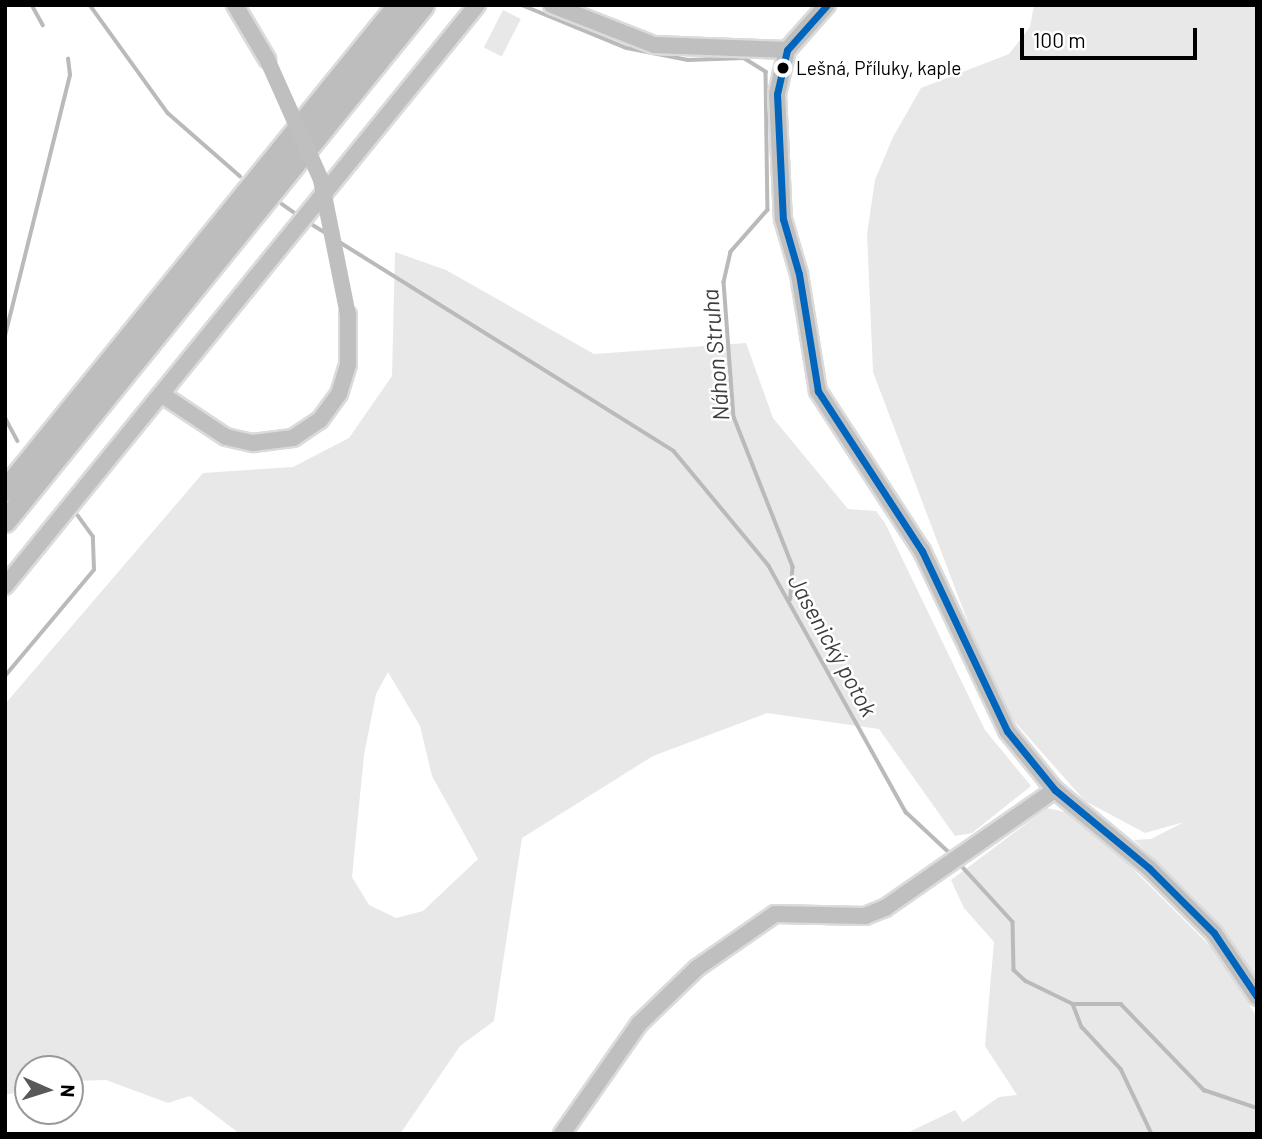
<!DOCTYPE html>
<html>
<head>
<meta charset="utf-8">
<style>
	body { margin:0 }
	#map { position:relative; width:1262px; height:1139px; overflow:hidden; background:#fff; font-family:Barlow,sans-serif }
	div>[style] { position:absolute }
	[style*='--x'] { left:calc(var(--x)*1px); top:calc(var(--y)*1px); width:calc(var(--w)*1px); rotate:calc(var(--a)*1deg) }
	.green>* { inset:0; background:#e8e8e8; transform-origin:0 0 }
	.stream>* { height:3.5px; margin:-1.75px; padding:0 1.75px; transform-origin:1.75px; border-radius:1.75px; background:#bababa }
	.roads { filter:drop-shadow(2px 0 #dbdbdb) drop-shadow(-2px 0 #dbdbdb) drop-shadow(0 2px #dbdbdb) drop-shadow(0 -2px #dbdbdb) }
	.secondary>* { height:16px; margin:-8px; padding:0 8px; transform-origin:8px; border-radius:8px; background:#bfbfbf }
	.highway>* { height:21px; margin:-10.5px; padding:0 10.5px; transform-origin:10.5px; border-radius:10.5px; background:#bdbdbd }
	.secondary-bridge>* { height:16px; margin:-8px; padding:0 8px; transform-origin:8px; border-radius:8px; background:#bfbfbf }
	.bus-1>* { height:7px; margin:-3.5px; padding:0 3.5px; transform-origin:3.5px; border-radius:3.5px; background:#0065bd }
	.dots>* { width:19px; height:19px; translate:-50% -50%; box-sizing:border-box; border:4px solid #fff; border-radius:50% }
	span { translate:-50% -50%; white-space:nowrap; text-align:center; line-height:1.15; -webkit-text-stroke:5px #fff; paint-order:stroke }
	.bus-label { font-size:19px; color:#000 }
	.left { translate:0 -50%; text-align:left }
	.water-label { font-size:23px; color:#3d3d3d; font-style:italic }
	.frame { position:absolute; inset:0; border:7px solid #000; pointer-events:none }
	.north { position:absolute; left:14px; top:1055px; width:70px; height:70px; box-sizing:border-box; background:#fff; border:2px solid #999; border-radius:50%; rotate:93deg; font-size:19px; font-weight:700; line-height:28px; text-align:center; color:#000 }
	.north::after { content:''; display:block; margin:auto; width:24px; height:32px; background:#595959; clip-path:polygon(50% 0,100% 100%,50% 72%,0 100%) }
	.scale { position:absolute; left:1020px; top:28px; width:177px; height:32px; box-sizing:border-box; border:4px solid #000; border-top:0; padding-left:9px; font-size:21px; line-height:24px; white-space:nowrap; color:#000; -webkit-text-stroke:5px #fff; paint-order:stroke }
</style>
</head>
<body>
<div id="map">
	<div class="green">
		<i style="clip-path:polygon(1034px 5px,1257px 5px,1257px 980px,1199px 902px,1134px 840px,1151px 839px,1184px 822px,1145px 833px,1085px 801px,999px 704px,873px 372px,867px 234px,875px 180px,893px 137px,921px 88px,1009px 54px,1030px 27px)"></i>
		<i style="left:503px;top:10px;width:20px;height:42px;rotate:27deg"></i>
		<i style="clip-path:polygon(evenodd,395px 252px,446px 270px,594px 354px,746px 343px,773px 418px,848px 509px,876px 511px,885px 523px,985px 730px,1031px 786px,972px 833px,955px 836px,879px 729px,767px 713px,653px 756px,522px 838px,494px 1021px,460px 1046px,400px 1134px,240px 1134px,190px 1096px,168px 1103px,106px 1080px,70px 1081px,70px 1069px,28px 1069px,28px 1090px,5px 1095px,5px 704px,203px 473px,293px 467px,349px 438px,392px 376px,395px 252px,388px 672px,420px 726px,432px 776px,478px 859px,423px 911px,396px 918px,369px 905px,352px 877px,364px 755px,376px 694px,388px 672px)"></i>
		<i style="clip-path:polygon(1047px 808px,1070px 813px,1116px 852px,1216px 952px,1257px 1017px,1257px 1134px,905px 1134px,955px 1110px,963px 1122px,999px 1097px,1017px 1095px,985px 1046px,994px 942px,964px 908px,951px 880px)"></i>
	</div>
	<div class="stream">
		<i style="--x:32;--y:5;--w:23;--a:61"></i>
		<i style="--x:90;--y:5;--w:133;--a:54.2"></i>
		<i style="--x:168;--y:113;--w:96;--a:41.2"></i>
		<i style="--x:522;--y:5;--w:113;--a:22.3"></i>
		<i style="--x:627;--y:48;--w:62;--a:11.1"></i>
		<i style="--x:688;--y:60;--w:56;--a:-2"></i>
		<i style="--x:744;--y:58;--w:26;--a:32"></i>
		<i style="--x:766;--y:72;--w:138;--a:89.2"></i>
		<i style="--x:768;--y:210;--w:56;--a:131.4"></i>
		<i style="--x:731;--y:252;--w:31;--a:103"></i>
		<i style="--x:724;--y:282;--w:135;--a:85.8"></i>
		<i style="--x:734;--y:417;--w:161;--a:68.5"></i>
		<i style="--x:793;--y:567;--w:32;--a:94"></i>
		<i style="--x:282;--y:204;--w:19;--a:35"></i>
		<i style="--x:313;--y:225;--w:15;--a:32"></i>
		<i style="--x:338;--y:241;--w:396;--a:32"></i>
		<i style="--x:674;--y:451;--w:149;--a:50.4"></i>
		<i style="--x:769;--y:566;--w:282;--a:60.9"></i>
		<i style="--x:906;--y:812;--w:64;--a:43.1"></i>
		<i style="--x:5;--y:336;--w:269;--a:-76"></i>
		<i style="--x:70;--y:75;--w:16;--a:-97"></i>
		<i style="--x:5;--y:417;--w:27;--a:62"></i>
		<i style="--x:5;--y:676;--w:138;--a:-50"></i>
		<i style="--x:94;--y:570;--w:33;--a:-92"></i>
		<i style="--x:93;--y:537;--w:26;--a:-126"></i>
		<i style="--x:958;--y:862;--w:81;--a:47.5"></i>
		<i style="--x:1013;--y:922;--w:48;--a:88.8"></i>
		<i style="--x:1014;--y:970;--w:16;--a:43"></i>
		<i style="--x:1026;--y:981;--w:52;--a:26.1"></i>
		<i style="--x:1073;--y:1004;--w:48;--a:0"></i>
		<i style="--x:1121;--y:1004;--w:120;--a:46"></i>
		<i style="--x:1204;--y:1090;--w:56;--a:18.8"></i>
		<i style="--x:1073;--y:1004;--w:25;--a:69"></i>
		<i style="--x:1082;--y:1027;--w:57;--a:47.1"></i>
		<i style="--x:1121;--y:1069;--w:72;--a:64.5"></i>
	</div>
	<div class="roads">
		<div class="secondary">
			<i style="--x:235;--y:5;--w:63;--a:59.3"></i>
			<i style="--x:552;--y:5;--w:110;--a:21.4"></i>
			<i style="--x:654;--y:45;--w:133;--a:2.2"></i>
			<i style="--x:827;--y:5;--w:60;--a:131.6"></i>
			<i style="--x:787;--y:50;--w:45;--a:102.8"></i>
			<i style="--x:777;--y:94;--w:125;--a:87.3"></i>
			<i style="--x:783;--y:219;--w:57;--a:73.8"></i>
			<i style="--x:799;--y:274;--w:119;--a:80.8"></i>
			<i style="--x:818;--y:391;--w:191;--a:57"></i>
			<i style="--x:922;--y:551;--w:199;--a:64.7"></i>
			<i style="--x:1007;--y:731;--w:76;--a:50.9"></i>
			<i style="--x:1055;--y:790;--w:122;--a:39.7"></i>
			<i style="--x:1149;--y:868;--w:92;--a:45"></i>
			<i style="--x:1214;--y:933;--w:77;--a:56.1"></i>
			<i style="--x:161;--y:394;--w:78;--a:33.5"></i>
			<i style="--x:226;--y:437;--w:28;--a:13"></i>
			<i style="--x:253;--y:443;--w:40;--a:-7.1"></i>
			<i style="--x:293;--y:438;--w:32;--a:-34"></i>
			<i style="--x:320;--y:420;--w:32;--a:-54"></i>
			<i style="--x:339;--y:394;--w:31;--a:-73"></i>
			<i style="--x:348;--y:364;--w:49;--a:-90"></i>
			<i style="--x:5;--y:586;--w:749;--a:-50.91"></i>
			<i style="--x:562;--y:1134;--w:134;--a:-55"></i>
			<i style="--x:639;--y:1024;--w:81;--a:-44"></i>
			<i style="--x:697;--y:968;--w:95;--a:-34.7"></i>
			<i style="--x:775;--y:914;--w:90;--a:1.3"></i>
			<i style="--x:865;--y:916;--w:22;--a:-22"></i>
			<i style="--x:885;--y:908;--w:207;--a:-34.8"></i>
		</div>
		<div class="highway">
			<i style="--x:5;--y:490;--w:624;--a:-50.98"></i>
			<i style="--x:5;--y:521;--w:664;--a:-50.99"></i>
		</div>
	</div>
	<div class="secondary-bridge">
		<i style="--x:267;--y:59;--w:133;--a:65.9"></i>
		<i style="--x:321;--y:180;--w:138;--a:78.7"></i>
	</div>
	<div class="bus-1">
		<i style="--x:827;--y:5;--w:60;--a:131.6"></i>
		<i style="--x:787;--y:50;--w:45;--a:102.8"></i>
		<i style="--x:777;--y:94;--w:125;--a:87.3"></i>
		<i style="--x:783;--y:219;--w:57;--a:73.8"></i>
		<i style="--x:799;--y:274;--w:119;--a:80.8"></i>
		<i style="--x:818;--y:391;--w:191;--a:57"></i>
		<i style="--x:922;--y:551;--w:199;--a:64.7"></i>
		<i style="--x:1007;--y:731;--w:76;--a:50.9"></i>
		<i style="--x:1055;--y:790;--w:122;--a:39.7"></i>
		<i style="--x:1149;--y:868;--w:92;--a:45"></i>
		<i style="--x:1214;--y:933;--w:77;--a:56.1"></i>
	</div>
	<div class="dots">
		<i style="left:783px;top:68px;background:#000"></i>
	</div>
	<div class="bus-label">
		<span class="left" style="left:796px;top:68px">Lešná, Příluky, kaple</span>
	</div>
	<div class="water-label">
		<span style="left:715px;top:355px;rotate:-95deg">Náhon Struha</span>
		<span style="left:833px;top:645px;rotate:61deg">Jasenický potok</span>
	</div>
	<div class="frame"></div>
	<div class="north">N</div>
	<div class="scale">100 m</div>
</div>
</body>
</html>
